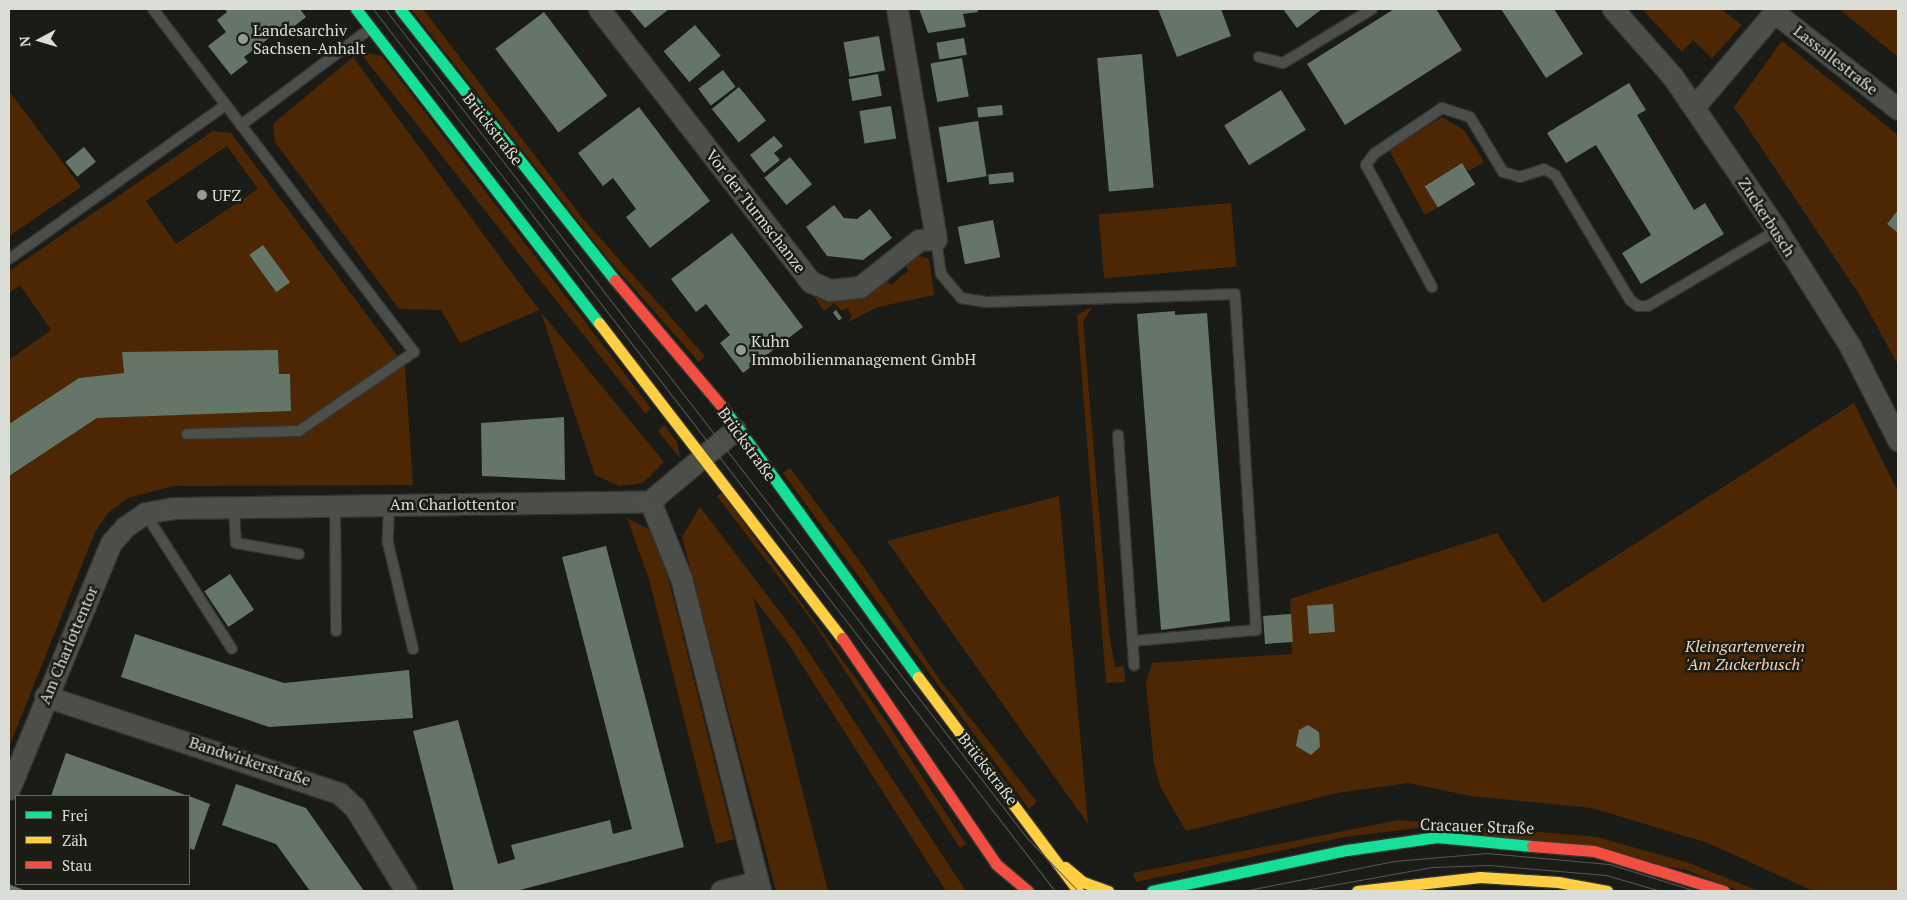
<!DOCTYPE html>
<html>
<head>
<meta charset="utf-8">
<style>
	body { margin:0 }
	#map { position:relative; width:1907px; height:900px; overflow:hidden; background:#1a1b16; font-family:"PT Serif",serif }
	div>[style] { position:absolute }
	[style*='--x'] { left:calc(var(--x)*1px); top:calc(var(--y)*1px); width:calc(var(--w)*1px); rotate:calc(var(--a)*1deg) }
	.green>* { inset:0; background:#4d2703; transform-origin:0 0 }
	.building>* { inset:0; background:#657568; transform-origin:0 0 }
	.roads { filter:drop-shadow(1px 0 #333431) drop-shadow(-1px 0 #333431) drop-shadow(0 1px #333431) drop-shadow(0 -1px #333431) }
	.lane>* { height:10px; margin:-5px; padding:0 5px; transform-origin:5px; border-radius:5px; background:#4c4e4a }
	.street>* { height:21px; margin:-10.5px; padding:0 10.5px; transform-origin:10.5px; border-radius:10.5px; background:#4c4e4a }
	.fast>* { height:11px; margin:-5.5px; padding:0 5.5px; transform-origin:5.5px; border-radius:5.5px; background:#16e098 }
	.slow>* { height:11px; margin:-5.5px; padding:0 5.5px; transform-origin:5.5px; border-radius:5.5px; background:#ffcf43 }
	.jam>* { height:11px; margin:-5.5px; padding:0 5.5px; transform-origin:5.5px; border-radius:5.5px; background:#f24e42 }
	.tram>* { height:1px; margin:-0.5px; padding:0 0.5px; transform-origin:0.5px; border-radius:0.5px; background:#565754 }
	.dots>* { width:14px; height:14px; translate:-50% -50%; box-sizing:border-box; border:2px solid #1b1d14; border-radius:50% }
	span { translate:-50% -50%; white-space:nowrap; text-align:center; line-height:1.15; -webkit-text-stroke:5px #1b1d14; paint-order:stroke }
	.poi-label { font-size:16px; color:#dbddd7 }
	.left { translate:0 -50%; text-align:left }
	.street-label { font-size:16px; color:#dbddd7 }
	.park-label { font-size:16px; color:#f7d0b4; font-style:italic }
	.frame { position:absolute; inset:0; border:10px solid #dbddd7; pointer-events:none }
	.legend { position:absolute; left:15px; top:795px; width:175px; height:90px; box-sizing:border-box; background:#1b1d14; border:1px solid #686a62; margin:0; padding:6px 9px; list-style:none; font-size:15px; color:#dbddd7 }
	.legend li { display:flex; align-items:center; gap:10px; height:25px }
	.legend b { width:25px; border:1px solid #686a62 }
	.north { position:absolute; left:15px; top:15px; width:50px; height:50px; -webkit-text-stroke:4px #1b1d14; paint-order:stroke; rotate:264deg; font-size:14px; font-weight:700; line-height:20px; text-align:center; color:#dbddd7 }
	.north::after { content:''; display:block; margin:auto; width:18px; height:22px; background:#dbddd7; clip-path:polygon(50% 0,100% 100%,50% 72%,0 100%) }
</style>
</head>
<body>
<div id="map">
	<div class="green">
		<i style="clip-path:polygon(411px 9px,423px 9px,584px 220px,705px 356px,699px 362px,608px 259px)"></i>
		<i style="clip-path:polygon(1642px 9px,1721px 9px,1742px 25px,1712px 58px,1693px 40px,1682px 52px)"></i>
		<i style="clip-path:polygon(1839px 9px,1898px 9px,1898px 57px)"></i>
		<i style="clip-path:polygon(1782px 41px,1898px 135px,1898px 210px,1887px 224px,1898px 233px,1898px 365px,1861px 297px,1734px 107px)"></i>
		<i style="clip-path:polygon(367px 53px,382px 56px,651px 408px,646px 414px,362px 55px)"></i>
		<i style="clip-path:polygon(353px 57px,539px 310px,664px 462px,643px 483px,619px 486px,595px 475px,540px 310px,460px 343px,441px 310px,399px 309px,275px 142px,273px 124px)"></i>
		<i style="clip-path:polygon(9px 91px,81px 187px,9px 236px)"></i>
		<i style="clip-path:polygon(1442px 117px,1464px 130px,1484px 162px,1468px 171px,1462px 163px,1425px 186px,1438px 207px,1425px 215px,1389px 150px)"></i>
		<i style="clip-path:polygon(evenodd,213px 131px,231px 133px,405px 366px,413px 485px,173px 486px,128px 498px,108px 513px,95px 532px,9px 747px,9px 476px,97px 418px,291px 410px,290px 374px,279px 374px,278px 350px,122px 353px,124px 373px,79px 378px,9px 424px,9px 360px,51px 330px,20px 285px,9px 293px,9px 271px,213px 131px,227px 146px,258px 189px,176px 244px,146px 201px,227px 146px,213px 131px,249px 255px,290px 282px,276px 292px,249px 255px)"></i>
		<i style="left:1231px;top:203px;width:64px;height:133px;rotate:85deg"></i>
		<i style="clip-path:polygon(917px 255px,929px 259px,934px 295px,878px 307px,848px 322px,852px 316px,847px 308px,842px 311px,834px 303px,824px 311px,811px 292px,858px 297px,886px 280px,891px 285px,908px 271px,905px 263px)"></i>
		<i style="clip-path:polygon(1093px 306px,1083px 321px,1109px 633px,1115px 667px,1124px 666px,1125px 682px,1106px 683px,1077px 315px)"></i>
		<i style="clip-path:polygon(1854px 403px,1898px 492px,1898px 891px,1813px 891px,1708px 843px,1592px 808px,1471px 796px,1408px 783px,1337px 793px,1186px 831px,1161px 788px,1154px 764px,1146px 683px,1152px 663px,1292px 654px,1290px 599px,1497px 533px,1543px 603px)"></i>
		<i style="clip-path:polygon(664px 425px,677px 442px,680px 458px,658px 431px)"></i>
		<i style="clip-path:polygon(790px 468px,864px 567px,939px 679px,1037px 802px,1029px 809px,783px 473px)"></i>
		<i style="clip-path:polygon(722px 492px,886px 721px,966px 844px,960px 848px,816px 626px,717px 496px)"></i>
		<i style="clip-path:polygon(1059px 496px,1088px 824px,887px 541px)"></i>
		<i style="clip-path:polygon(700px 507px,798px 636px,966px 891px,946px 891px,788px 643px,753px 597px,828px 891px,776px 891px,682px 537px)"></i>
		<i style="clip-path:polygon(627px 518px,650px 530px,666px 569px,734px 839px,716px 844px,649px 579px)"></i>
		<i style="clip-path:polygon(1399px 820px,1597px 837px,1689px 863px,1759px 891px,1739px 891px,1686px 870px,1435px 826px,1344px 837px,1136px 882px,1133px 873px)"></i>
	</div>
	<div class="building">
		<i style="clip-path:polygon(225px 9px,300px 9px,306px 17px,288px 31px,285px 26px,244px 57px,248px 62px,231px 75px,208px 46px,226px 32px,217px 20px,227px 12px)"></i>
		<i style="clip-path:polygon(629px 9px,669px 9px,645px 28px)"></i>
		<i style="clip-path:polygon(919px 9px,977px 9px,978px 12px,963px 14px,966px 27px,928px 33px)"></i>
		<i style="clip-path:polygon(1158px 9px,1221px 9px,1231px 36px,1177px 57px)"></i>
		<i style="clip-path:polygon(1283px 9px,1322px 9px,1297px 28px)"></i>
		<i style="clip-path:polygon(1394px 9px,1436px 9px,1462px 50px,1345px 125px,1307px 64px)"></i>
		<i style="clip-path:polygon(1501px 9px,1554px 9px,1583px 54px,1546px 78px)"></i>
		<i style="left:544px;top:12px;width:105px;height:61px;rotate:53deg"></i>
		<i style="left:695px;top:25px;width:40px;height:41px;rotate:50deg"></i>
		<i style="left:879px;top:36px;width:35px;height:36px;rotate:80deg"></i>
		<i style="left:964px;top:38px;width:17px;height:28px;rotate:80deg"></i>
		<i style="left:1142px;top:54px;width:134px;height:45px;rotate:85deg"></i>
		<i style="left:962px;top:58px;width:39px;height:32px;rotate:80deg"></i>
		<i style="left:723px;top:70px;width:21px;height:31px;rotate:53deg"></i>
		<i style="left:878px;top:74px;width:22px;height:30px;rotate:80deg"></i>
		<i style="clip-path:polygon(1629px 83px,1646px 110px,1637px 115px,1694px 210px,1705px 203px,1724px 234px,1641px 284px,1622px 253px,1651px 235px,1596px 145px,1566px 163px,1547px 133px)"></i>
		<i style="left:739px;top:87px;width:43px;height:35px;rotate:51deg"></i>
		<i style="left:1281px;top:90px;width:47px;height:67px;rotate:58deg"></i>
		<i style="left:1002px;top:105px;width:10px;height:25px;rotate:84deg"></i>
		<i style="left:891px;top:106px;width:33px;height:32px;rotate:81deg"></i>
		<i style="clip-path:polygon(639px 107px,710px 201px,650px 248px,626px 217px,636px 209px,613px 178px,603px 186px,578px 153px)"></i>
		<i style="left:978px;top:121px;width:56px;height:40px;rotate:81deg"></i>
		<i style="clip-path:polygon(774px 136px,783px 146px,774px 153px,780px 160px,764px 173px,750px 155px)"></i>
		<i style="left:84px;top:147px;width:19px;height:24px;rotate:51deg"></i>
		<i style="left:790px;top:157px;width:35px;height:33px;rotate:51deg"></i>
		<i style="left:1462px;top:163px;width:25px;height:44px;rotate:58deg"></i>
		<i style="left:1013px;top:172px;width:10px;height:25px;rotate:84deg"></i>
		<i style="clip-path:polygon(834px 205px,844px 218px,857px 219px,870px 209px,892px 238px,863px 260px,827px 256px,806px 227px)"></i>
		<i style="clip-path:polygon(1898px 210px,1898px 233px,1887px 224px)"></i>
		<i style="left:993px;top:220px;width:38px;height:36px;rotate:79deg"></i>
		<i style="clip-path:polygon(732px 233px,803px 327px,743px 373px,720px 343px,730px 335px,706px 304px,696px 312px,671px 279px)"></i>
		<i style="left:263px;top:245px;width:46px;height:17px;rotate:54deg"></i>
		<i style="left:836px;top:310px;width:10px;height:4px;rotate:53deg"></i>
		<i style="clip-path:polygon(1175px 311px,1175px 315px,1207px 313px,1230px 621px,1161px 630px,1137px 314px)"></i>
		<i style="clip-path:polygon(278px 350px,279px 374px,290px 374px,291px 411px,97px 418px,9px 476px,9px 424px,79px 378px,124px 373px,122px 352px)"></i>
		<i style="clip-path:polygon(564px 417px,565px 480px,482px 476px,481px 423px)"></i>
		<i style="clip-path:polygon(606px 546px,684px 847px,516px 891px,454px 891px,413px 731px,458px 720px,498px 864px,515px 859px,511px 845px,610px 820px,613px 834px,632px 829px,562px 557px)"></i>
		<i style="left:230px;top:574px;width:43px;height:31px;rotate:56deg"></i>
		<i style="left:1333px;top:604px;width:28px;height:26px;rotate:86deg"></i>
		<i style="left:1291px;top:614px;width:28px;height:28px;rotate:86deg"></i>
		<i style="clip-path:polygon(135px 634px,284px 683px,409px 670px,413px 718px,269px 727px,121px 677px)"></i>
		<i style="clip-path:polygon(1308px 725px,1319px 732px,1320px 747px,1311px 755px,1296px 746px,1299px 730px)"></i>
		<i style="clip-path:polygon(66px 753px,188px 796px,51px 796px)"></i>
		<i style="clip-path:polygon(236px 784px,306px 808px,364px 891px,310px 891px,276px 844px,222px 825px)"></i>
		<i style="clip-path:polygon(189px 796px,210px 804px,194px 850px,189px 848px)"></i>
		<i style="clip-path:polygon(9px 884px,26px 891px,9px 891px)"></i>
	</div>
	<div class="roads">
		<div class="lane">
			<i style="--x:153;--y:9;--w:121;--a:52.8"></i>
			<i style="--x:1259;--y:57;--w:25;--a:14"></i>
			<i style="--x:1283;--y:63;--w:104;--a:-31.2"></i>
			<i style="--x:936;--y:239;--w:35;--a:82"></i>
			<i style="--x:941;--y:274;--w:31;--a:50"></i>
			<i style="--x:961;--y:298;--w:24;--a:9"></i>
			<i style="--x:985;--y:302;--w:250;--a:-1.8"></i>
			<i style="--x:1235;--y:294;--w:337;--a:86.4"></i>
			<i style="--x:1256;--y:630;--w:124;--a:174.9"></i>
			<i style="--x:9;--y:259;--w:266;--a:-35.4"></i>
			<i style="--x:226;--y:105;--w:25;--a:53"></i>
			<i style="--x:241;--y:125;--w:161;--a:-36.7"></i>
			<i style="--x:1432;--y:287;--w:139;--a:-118.4"></i>
			<i style="--x:1366;--y:165;--w:14;--a:-54"></i>
			<i style="--x:1374;--y:154;--w:82;--a:-34.1"></i>
			<i style="--x:1442;--y:108;--w:29;--a:18"></i>
			<i style="--x:1470;--y:117;--w:64;--a:59"></i>
			<i style="--x:1503;--y:172;--w:18;--a:16"></i>
			<i style="--x:1520;--y:177;--w:25;--a:-18"></i>
			<i style="--x:1544;--y:169;--w:13;--a:29"></i>
			<i style="--x:1555;--y:175;--w:146;--a:59"></i>
			<i style="--x:1630;--y:300;--w:10;--a:37"></i>
			<i style="--x:1638;--y:306;--w:10;--a:0"></i>
			<i style="--x:1648;--y:306;--w:150;--a:-30.5"></i>
			<i style="--x:187;--y:434;--w:112;--a:-1.5"></i>
			<i style="--x:299;--y:431;--w:140;--a:-34.5"></i>
			<i style="--x:414;--y:352;--w:285;--a:-127.3"></i>
			<i style="--x:1118;--y:435;--w:231;--a:86"></i>
			<i style="--x:335;--y:505;--w:126;--a:89.5"></i>
			<i style="--x:389;--y:505;--w:38;--a:92"></i>
			<i style="--x:388;--y:543;--w:109;--a:76.7"></i>
			<i style="--x:234;--y:507;--w:36;--a:87"></i>
			<i style="--x:236;--y:543;--w:64;--a:9.9"></i>
			<i style="--x:145;--y:513;--w:161;--a:57.4"></i>
		</div>
		<div class="street">
			<i style="--x:599;--y:9;--w:346;--a:52.2"></i>
			<i style="--x:811;--y:282;--w:21;--a:23"></i>
			<i style="--x:830;--y:290;--w:30;--a:-6"></i>
			<i style="--x:860;--y:287;--w:75;--a:-38.5"></i>
			<i style="--x:919;--y:240;--w:17;--a:-3"></i>
			<i style="--x:936;--y:239;--w:233;--a:-99.6"></i>
			<i style="--x:1613;--y:9;--w:91;--a:48.6"></i>
			<i style="--x:1673;--y:77;--w:185;--a:55.8"></i>
			<i style="--x:1777;--y:230;--w:137;--a:57.8"></i>
			<i style="--x:1850;--y:346;--w:106;--a:62.9"></i>
			<i style="--x:1774;--y:12;--w:157;--a:38"></i>
			<i style="--x:1694;--y:107;--w:128;--a:-49.7"></i>
			<i style="--x:650;--y:501;--w:83;--a:68.1"></i>
			<i style="--x:681;--y:578;--w:323;--a:75.8"></i>
			<i style="--x:45;--y:696;--w:310;--a:18.3"></i>
			<i style="--x:339;--y:793;--w:22;--a:43"></i>
			<i style="--x:355;--y:808;--w:97;--a:58.4"></i>
			<i style="--x:9;--y:789;--w:266;--a:-67.5"></i>
			<i style="--x:111;--y:543;--w:21;--a:-49"></i>
			<i style="--x:125;--y:527;--w:24;--a:-35"></i>
			<i style="--x:145;--y:513;--w:27;--a:-10"></i>
			<i style="--x:172;--y:508;--w:478;--a:-0.8"></i>
			<i style="--x:650;--y:501;--w:111;--a:-39.9"></i>
			<i style="--x:721;--y:891;--w:38;--a:-15"></i>
		</div>
		<div class="fast">
			<i style="--x:356;--y:9;--w:397;--a:52.3"></i>
			<i style="--x:400;--y:9;--w:346;--a:51.6"></i>
			<i style="--x:724;--y:409;--w:331;--a:54.1"></i>
			<i style="--x:1152;--y:891;--w:199;--a:-11.9"></i>
			<i style="--x:1347;--y:850;--w:91;--a:-8.2"></i>
			<i style="--x:1437;--y:837;--w:95;--a:5.4"></i>
		</div>
		<div class="slow">
			<i style="--x:599;--y:323;--w:398;--a:52.4"></i>
			<i style="--x:918;--y:677;--w:267;--a:53.2"></i>
			<i style="--x:1065;--y:867;--w:23;--a:40"></i>
			<i style="--x:1083;--y:882;--w:27;--a:20"></i>
			<i style="--x:1357;--y:891;--w:124;--a:-6.5"></i>
			<i style="--x:1480;--y:877;--w:78;--a:3.7"></i>
			<i style="--x:1558;--y:882;--w:50;--a:10.4"></i>
		</div>
		<div class="jam">
			<i style="--x:615;--y:280;--w:169;--a:49.8"></i>
			<i style="--x:842;--y:638;--w:273;--a:55.7"></i>
			<i style="--x:996;--y:864;--w:42;--a:40.2"></i>
			<i style="--x:1532;--y:846;--w:62;--a:4.6"></i>
			<i style="--x:1594;--y:851;--w:136;--a:17.1"></i>
		</div>
	</div>
	<div class="tram">
		<i style="--x:373;--y:9;--w:1115;--a:52.29"></i>
		<i style="--x:385;--y:9;--w:1050;--a:52.24"></i>
		<i style="--x:1028;--y:839;--w:72;--a:46.1"></i>
		<i style="--x:1243;--y:891;--w:154;--a:-11.2"></i>
		<i style="--x:1394;--y:861;--w:93;--a:-4.9"></i>
		<i style="--x:1487;--y:853;--w:122;--a:5.2"></i>
		<i style="--x:1609;--y:864;--w:91;--a:17.2"></i>
		<i style="--x:1299;--y:891;--w:135;--a:-10.2"></i>
		<i style="--x:1432;--y:867;--w:57;--a:-2"></i>
		<i style="--x:1489;--y:865;--w:117;--a:4.9"></i>
		<i style="--x:1606;--y:875;--w:57;--a:16.2"></i>
	</div>
	<div class="dots">
		<i style="left:243px;top:39px;background:#979993"></i>
		<i style="left:202px;top:195px;background:#979993"></i>
		<i style="left:741px;top:350px;background:#979993"></i>
	</div>
	<div class="poi-label">
		<span class="left" style="left:253px;top:39px">Landesarchiv<br>Sachsen-Anhalt</span>
		<span class="left" style="left:212px;top:195px">UFZ</span>
		<span class="left" style="left:751px;top:350px">Kuhn<br>Immobilienmanagement GmbH</span>
	</div>
	<div class="street-label">
		<span style="left:1836px;top:60px;rotate:38deg">Lassallestraße</span>
		<span style="left:493px;top:129px;rotate:52deg">Brückstraße</span>
		<span style="left:756px;top:211px;rotate:52deg">Vor der Turmschanze</span>
		<span style="left:1767px;top:217px;rotate:57deg">Zuckerbusch</span>
		<span style="left:747px;top:444px;rotate:54deg">Brückstraße</span>
		<span style="left:453px;top:504px">Am Charlottentor</span>
		<span style="left:68px;top:645px;rotate:-67deg">Am Charlottentor</span>
		<span style="left:250px;top:761px;rotate:18deg">Bandwirkerstraße</span>
		<span style="left:988px;top:769px;rotate:52deg">Brückstraße</span>
		<span style="left:1477px;top:826px;rotate:2deg">Cracauer Straße</span>
	</div>
	<div class="park-label">
		<span style="left:1745px;top:655px">Kleingartenverein<br>'Am Zuckerbusch'</span>
	</div>
	<div class="frame"></div>
	<ul class="legend">
	<li><b style="height:6px;background:#16e098"></b>Frei</li>
	<li><b style="height:6px;background:#ffcf43"></b>Zäh</li>
	<li><b style="height:6px;background:#f24e42"></b>Stau</li>
	</ul>
	<div class="north">N</div>
</div>
</body>
</html>
